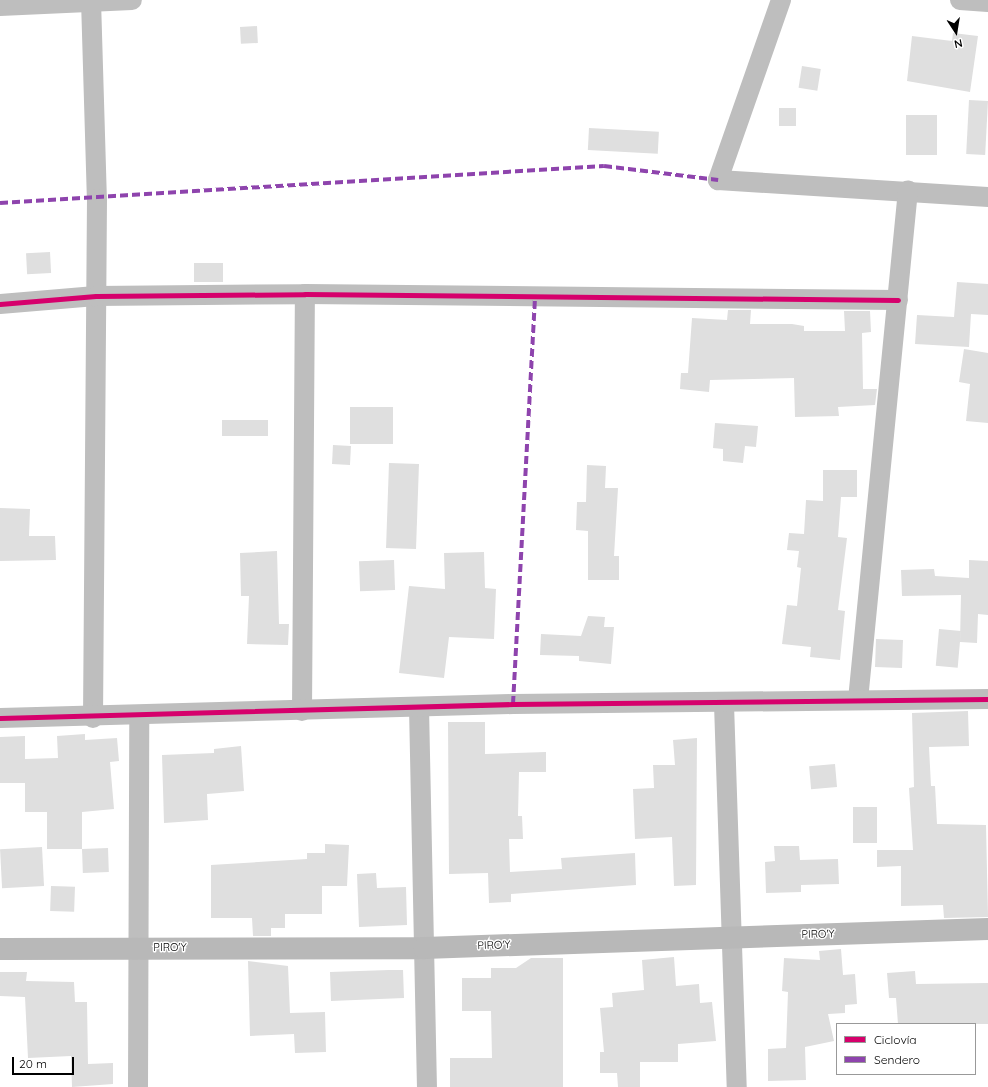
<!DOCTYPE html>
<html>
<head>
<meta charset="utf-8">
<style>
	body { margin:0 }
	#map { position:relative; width:988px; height:1087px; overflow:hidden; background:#fff; font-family:Quicksand,sans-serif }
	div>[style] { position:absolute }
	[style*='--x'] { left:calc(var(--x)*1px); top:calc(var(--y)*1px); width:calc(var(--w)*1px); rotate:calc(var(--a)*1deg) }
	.building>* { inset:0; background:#dfdfdf; transform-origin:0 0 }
	.street>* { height:20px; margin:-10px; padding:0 10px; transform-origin:10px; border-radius:10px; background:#bebebe }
	.secondary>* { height:22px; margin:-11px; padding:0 11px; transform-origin:11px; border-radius:11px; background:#b8b8b8 }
	.quiet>* { height:4px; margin-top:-2px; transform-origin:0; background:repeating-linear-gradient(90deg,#8e44ad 0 8px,transparent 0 12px) }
	.cycleway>* { height:5px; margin:-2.5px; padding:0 2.5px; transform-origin:2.5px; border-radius:2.5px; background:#d6006c }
	span { translate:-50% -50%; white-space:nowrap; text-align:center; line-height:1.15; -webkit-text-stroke:3px #fff; paint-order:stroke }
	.street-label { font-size:11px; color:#000 }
	.legend { position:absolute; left:836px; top:1023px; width:140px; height:52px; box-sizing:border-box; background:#fff; border:1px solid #999; margin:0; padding:5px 7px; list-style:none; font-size:12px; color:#000 }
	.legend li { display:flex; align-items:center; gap:8px; height:20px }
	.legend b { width:20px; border:1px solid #999 }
	.north { position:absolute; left:936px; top:12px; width:40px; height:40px; -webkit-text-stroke:3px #fff; paint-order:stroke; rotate:168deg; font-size:11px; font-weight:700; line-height:16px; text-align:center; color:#000 }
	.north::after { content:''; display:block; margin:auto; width:14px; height:18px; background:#000; clip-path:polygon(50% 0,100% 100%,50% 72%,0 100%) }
	.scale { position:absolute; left:12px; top:1057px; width:62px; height:18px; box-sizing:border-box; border:2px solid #000; border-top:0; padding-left:5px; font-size:12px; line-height:14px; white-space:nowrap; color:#000; -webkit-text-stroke:3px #fff; paint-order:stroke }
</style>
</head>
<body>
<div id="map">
	<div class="building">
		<i style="left:257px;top:26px;width:17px;height:17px;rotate:87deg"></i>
		<i style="clip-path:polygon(953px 33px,978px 36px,970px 92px,907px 81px,912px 36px,952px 41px)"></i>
		<i style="left:802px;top:66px;width:19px;height:22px;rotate:9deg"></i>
		<i style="left:969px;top:100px;width:19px;height:54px;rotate:3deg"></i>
		<i style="left:779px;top:108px;width:17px;height:18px"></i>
		<i style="left:906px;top:115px;width:31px;height:40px"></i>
		<i style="left:589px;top:128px;width:70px;height:22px;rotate:3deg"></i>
		<i style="left:50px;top:252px;width:21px;height:24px;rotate:87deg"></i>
		<i style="left:223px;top:263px;width:19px;height:29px;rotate:90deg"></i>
		<i style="clip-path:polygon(957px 282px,988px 284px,988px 315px,971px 314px,969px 347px,915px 344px,917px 315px,954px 317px)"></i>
		<i style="clip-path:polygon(728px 310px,751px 310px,750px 324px,792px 324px,804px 326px,804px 331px,845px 331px,844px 311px,870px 311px,871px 332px,862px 333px,863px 389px,877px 389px,875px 405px,838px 407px,839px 416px,795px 417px,794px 378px,710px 380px,709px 392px,680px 389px,681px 373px,688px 373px,692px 318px,727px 320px)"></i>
		<i style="clip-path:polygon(964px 349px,988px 353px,988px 423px,966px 421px,970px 384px,959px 382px)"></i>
		<i style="left:350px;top:407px;width:43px;height:37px"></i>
		<i style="left:222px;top:420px;width:46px;height:16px"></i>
		<i style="clip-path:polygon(715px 423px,758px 426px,756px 447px,745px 446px,743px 463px,723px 461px,723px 449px,713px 448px)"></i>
		<i style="left:333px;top:445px;width:18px;height:19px;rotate:3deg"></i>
		<i style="left:389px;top:463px;width:30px;height:85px;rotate:2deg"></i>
		<i style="clip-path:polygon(587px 465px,606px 466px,605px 488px,618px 488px,614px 556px,619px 556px,619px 580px,588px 580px,588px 531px,576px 530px,577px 502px,586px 502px)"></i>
		<i style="clip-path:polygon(823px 470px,857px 470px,857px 497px,841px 497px,838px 537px,847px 538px,838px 610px,845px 611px,840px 660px,810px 657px,811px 647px,782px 644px,787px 605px,797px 606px,801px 568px,797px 567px,799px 551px,787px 550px,789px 533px,804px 534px,806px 500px,823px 501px)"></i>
		<i style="clip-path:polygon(0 508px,30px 509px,29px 536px,55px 536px,56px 560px,0 561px)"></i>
		<i style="clip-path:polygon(277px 551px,279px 624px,289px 624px,288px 645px,247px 644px,249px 596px,241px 596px,240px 553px)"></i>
		<i style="clip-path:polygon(484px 552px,485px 588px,496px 589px,494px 639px,449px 637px,444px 678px,399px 673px,409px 586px,445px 589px,444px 553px)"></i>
		<i style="left:394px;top:560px;width:30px;height:35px;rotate:88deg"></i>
		<i style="clip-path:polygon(969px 560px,988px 561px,988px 615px,978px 614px,977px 643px,960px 642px,961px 595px,902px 596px,901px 570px,934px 569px,935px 576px,969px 578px)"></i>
		<i style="clip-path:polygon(588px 616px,605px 617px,604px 627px,614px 627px,611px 664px,579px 661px,579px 656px,540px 655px,541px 634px,581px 636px)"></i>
		<i style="left:939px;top:629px;width:22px;height:37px;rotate:5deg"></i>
		<i style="left:876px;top:639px;width:27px;height:28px;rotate:2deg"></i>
		<i style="clip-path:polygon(968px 711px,969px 746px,929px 747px,931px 786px,935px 786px,937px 824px,986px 825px,988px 917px,944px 918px,943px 905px,901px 906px,901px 866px,877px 867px,877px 850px,913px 850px,909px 788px,914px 787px,912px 713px)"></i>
		<i style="clip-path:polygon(448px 722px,485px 722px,485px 754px,546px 752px,546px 772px,519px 772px,518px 816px,522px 816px,523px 839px,509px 839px,510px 872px,562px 869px,561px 858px,635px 853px,636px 885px,511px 894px,511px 902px,489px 903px,488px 873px,449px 874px)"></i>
		<i style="clip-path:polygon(85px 734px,85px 740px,117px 738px,119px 761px,110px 762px,114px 809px,82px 812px,82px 849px,47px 849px,47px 812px,25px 812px,25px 783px,0 783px,0 737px,25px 736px,25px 759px,58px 758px,57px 736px)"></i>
		<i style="clip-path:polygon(697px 738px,696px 885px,674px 886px,672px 837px,635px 839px,633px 789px,654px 788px,653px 765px,675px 765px,673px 740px)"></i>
		<i style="clip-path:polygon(241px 746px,244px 791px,207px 794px,208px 820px,164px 823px,162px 755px,214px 753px,214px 749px)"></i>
		<i style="left:835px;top:764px;width:23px;height:26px;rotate:85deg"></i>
		<i style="left:853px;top:807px;width:24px;height:36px"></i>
		<i style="clip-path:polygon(325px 844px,349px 845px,347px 886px,322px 886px,322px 914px,285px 914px,285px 928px,271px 928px,271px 936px,253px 936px,252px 918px,211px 918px,211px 865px,307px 859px,307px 853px,325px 853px)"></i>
		<i style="clip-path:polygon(774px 846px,799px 846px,800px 860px,838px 859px,839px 884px,801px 885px,801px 892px,766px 893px,765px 862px,775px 861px)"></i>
		<i style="left:42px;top:847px;width:39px;height:42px;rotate:87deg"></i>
		<i style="left:108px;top:848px;width:24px;height:26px;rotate:88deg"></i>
		<i style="clip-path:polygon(376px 873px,377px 888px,406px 887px,407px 925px,359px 927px,357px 874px)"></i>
		<i style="left:51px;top:886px;width:24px;height:25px;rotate:2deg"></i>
		<i style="clip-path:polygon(841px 949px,843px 975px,855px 974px,857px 1004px,845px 1005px,845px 1013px,828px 1014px,834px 1041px,805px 1047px,806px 1080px,768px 1081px,768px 1049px,786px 1048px,788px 992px,782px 991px,784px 958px,820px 960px,819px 951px)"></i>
		<i style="clip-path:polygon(674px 957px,676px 986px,699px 984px,700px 1003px,712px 1002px,716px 1041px,678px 1044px,678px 1062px,640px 1062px,640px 1087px,618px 1087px,617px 1073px,600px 1073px,600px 1052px,604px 1052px,600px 1008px,613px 1007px,612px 993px,644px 990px,642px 960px)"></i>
		<i style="clip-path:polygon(531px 958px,563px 958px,563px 1087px,450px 1087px,450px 1058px,492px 1058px,491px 1011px,462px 1011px,462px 978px,491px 978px,491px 968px,516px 968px)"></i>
		<i style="clip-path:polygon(248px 961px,288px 966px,290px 1013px,325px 1012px,326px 1052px,295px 1053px,294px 1034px,250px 1036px)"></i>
		<i style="clip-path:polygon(389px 970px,403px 970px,404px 998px,331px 1001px,330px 972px)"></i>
		<i style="clip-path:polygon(915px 971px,916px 984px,988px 983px,988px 1024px,898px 1024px,896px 998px,889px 998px,887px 973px)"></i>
		<i style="clip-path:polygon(0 972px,27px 972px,26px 981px,74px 982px,75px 1002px,87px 1002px,88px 1064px,113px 1063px,113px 1084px,72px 1087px,71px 1056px,28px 1058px,25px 997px,0 996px)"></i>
	</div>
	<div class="street">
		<i style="--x:91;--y:0;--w:199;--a:88.3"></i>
		<i style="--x:97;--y:199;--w:519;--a:90.44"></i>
		<i style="--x:781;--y:0;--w:191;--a:109.3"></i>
		<i style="--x:718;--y:180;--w:271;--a:3.6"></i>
		<i style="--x:960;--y:0;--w:28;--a:4"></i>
		<i style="--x:0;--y:6;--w:132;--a:-2.6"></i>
		<i style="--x:0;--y:304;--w:96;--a:-4.8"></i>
		<i style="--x:96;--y:296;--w:209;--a:-0.5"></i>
		<i style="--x:305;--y:294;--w:593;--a:0.58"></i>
		<i style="--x:858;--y:700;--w:512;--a:-84.4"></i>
		<i style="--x:724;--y:704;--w:383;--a:88.1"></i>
		<i style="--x:419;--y:707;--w:380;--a:88.8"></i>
		<i style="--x:302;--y:711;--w:417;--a:-89.6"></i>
		<i style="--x:0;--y:718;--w:513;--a:-1.56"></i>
		<i style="--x:513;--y:704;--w:475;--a:-0.6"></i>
		<i style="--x:138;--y:1087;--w:370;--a:-89.8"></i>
	</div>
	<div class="secondary">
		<i style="--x:0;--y:949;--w:424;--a:-0.1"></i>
		<i style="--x:424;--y:948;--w:564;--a:-1.93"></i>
	</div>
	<div class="quiet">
		<i style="--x:0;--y:203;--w:605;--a:-3.51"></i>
		<i style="--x:604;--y:166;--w:115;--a:7"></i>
		<i style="--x:513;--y:704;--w:408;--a:-86.9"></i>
	</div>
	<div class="cycleway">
		<i style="--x:0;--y:304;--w:96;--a:-4.8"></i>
		<i style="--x:96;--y:296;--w:209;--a:-0.5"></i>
		<i style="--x:305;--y:294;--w:593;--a:0.58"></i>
		<i style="--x:0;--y:718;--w:513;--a:-1.56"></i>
		<i style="--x:513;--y:704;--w:475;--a:-0.6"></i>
	</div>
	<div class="street-label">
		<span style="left:818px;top:934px;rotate:-1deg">PIRO'Y</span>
		<span style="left:494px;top:945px;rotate:-2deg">PIRO'Y</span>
		<span style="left:170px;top:947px">PIRO'Y</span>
	</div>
	<ul class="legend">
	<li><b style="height:5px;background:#d6006c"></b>Ciclovía</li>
	<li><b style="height:5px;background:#8e44ad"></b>Sendero</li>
	</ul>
	<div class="north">N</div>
	<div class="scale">20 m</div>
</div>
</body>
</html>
